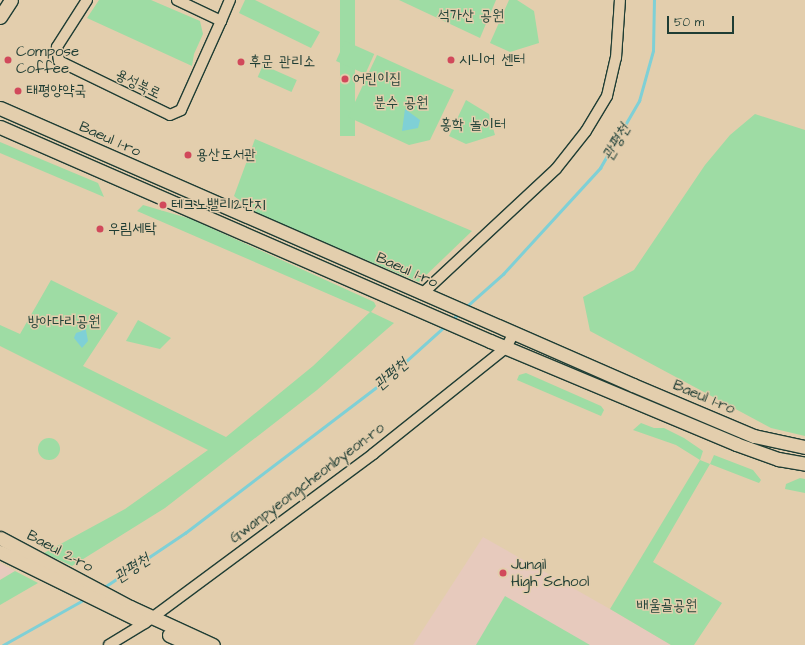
<!DOCTYPE html>
<html>
<head>
<meta charset="utf-8">
<style>
	body { margin:0 }
	#map { position:relative; width:805px; height:645px; overflow:hidden; background:#e3cead; font-family:"Architects Daughter","Poor Story",sans-serif }
	div>[style] { position:absolute }
	[style*='--x'] { left:calc(var(--x)*1px); top:calc(var(--y)*1px); width:calc(var(--w)*1px); rotate:calc(var(--a)*1deg) }
	.built>* { inset:0; background:#e7cabd }
	.green>* { inset:0; background:#9edca4; transform-origin:0 0 }
	.round { border-radius:50% }
	.water>* { inset:0; background:#7fd0d6 }
	.stream>* { height:2.5px; margin:-1.25px; padding:0 1.25px; transform-origin:1.25px; border-radius:1.25px; background:#7fd0d6 }
	.roads { filter:drop-shadow(1px 0 #1f3d34) drop-shadow(-1px 0 #1f3d34) drop-shadow(0 1px #1f3d34) drop-shadow(0 -1px #1f3d34) }
	.minor>* { height:10px; margin:-5px; padding:0 5px; transform-origin:5px; border-radius:5px; background:#e3cead }
	.major>* { height:13px; margin:-6.5px; padding:0 6.5px; transform-origin:6.5px; border-radius:6.5px; background:#e3cead }
	.dots>* { width:11px; height:11px; translate:-50% -50%; box-sizing:border-box; border:2px solid #e3cead; border-radius:50% }
	span { translate:-50% -50%; white-space:nowrap; text-align:center; line-height:1.15; -webkit-text-stroke:3px #e3cead; paint-order:stroke }
	.park-label { font-size:15px; color:#25453a }
	.poi-label { font-size:15px; color:#1f3d34 }
	.left { translate:0 -50%; text-align:left }
	.street-label { font-size:15px; color:#1f3d34 }
	.water-label { font-size:16px; color:#24443c; font-style:italic }
	.scale { position:absolute; left:667px; top:16px; width:67px; height:18px; box-sizing:border-box; border:2px solid #1f3d34; border-top:0; padding-left:5px; font-size:12px; line-height:14px; white-space:nowrap; color:#1f3d34; -webkit-text-stroke:3px #e3cead; paint-order:stroke }
</style>
</head>
<body>
<div id="map">
	<div class="built">
		<i style="clip-path:polygon(483px 537px,610px 609px,671px 645px,413px 645px)"></i>
		<i style="clip-path:polygon(0 563px,15px 571px,0 580px)"></i>
	</div>
	<div class="green">
		<i style="clip-path:polygon(99px 0,151px 0,200px 21px,203px 34px,194px 54px,192px 66px,87px 18px)"></i>
		<i style="clip-path:polygon(245px 0,255px 0,320px 32px,311px 48px,239px 13px)"></i>
		<i style="left:340px;top:0;width:15px;height:136px"></i>
		<i style="clip-path:polygon(399px 0,496px 0,480px 38px)"></i>
		<i style="clip-path:polygon(509px 0,517px 0,534px 11px,539px 43px,510px 52px,490px 43px)"></i>
		<i style="left:345px;top:41px;width:32px;height:22px;rotate:24deg"></i>
		<i style="clip-path:polygon(377px 55px,454px 90px,430px 140px,409px 145px,348px 117px)"></i>
		<i style="left:263px;top:65px;width:37px;height:13px;rotate:24deg"></i>
		<i style="clip-path:polygon(466px 100px,489px 114px,495px 135px,466px 144px,449px 136px)"></i>
		<i style="clip-path:polygon(755px 114px,805px 130px,805px 436px,771px 428px,590px 331px,583px 297px,634px 270px,705px 165px,730px 135px)"></i>
		<i style="clip-path:polygon(255px 139px,472px 231px,419px 282px,258px 215px,234px 196px)"></i>
		<i style="clip-path:polygon(0 142px,98px 183px,104px 197px,0 153px)"></i>
		<i style="clip-path:polygon(143px 205px,191px 219px,374px 302px,376px 306px,371px 312px,394px 323px,317px 390px,165px 508px,72px 566px,44px 553px,125px 509px,208px 450px,0 346px,0 325px,20px 334px,51px 280px,118px 313px,83px 366px,226px 437px,313px 366px,370px 312px,137px 211px)"></i>
		<i style="clip-path:polygon(138px 320px,171px 338px,160px 349px,126px 341px)"></i>
		<i style="clip-path:polygon(526px 373px,601px 406px,604px 410px,601px 416px,517px 380px,519px 375px)"></i>
		<i style="clip-path:polygon(641px 423px,654px 428px,664px 428px,684px 438px,703px 451px,700px 460px,710px 464px,714px 455px,753px 470px,761px 480px,759px 483px,710px 464px,653px 562px,722px 603px,694px 645px,671px 645px,610px 609px,700px 460px,676px 445px,633px 430px)"></i>
		<i class="round" style="left:38px;top:438px;width:22px;height:22px"></i>
		<i style="clip-path:polygon(800px 478px,805px 479px,805px 493px,785px 489px,786px 484px)"></i>
		<i style="clip-path:polygon(15px 571px,38px 583px,0 605px,0 580px)"></i>
		<i style="clip-path:polygon(505px 596px,590px 645px,476px 645px)"></i>
	</div>
	<div class="water">
		<i style="clip-path:polygon(405px 109px,420px 120px,418px 128px,402px 131px)"></i>
		<i style="clip-path:polygon(85px 325px,88px 341px,82px 348px,74px 338px,76px 333px,82px 331px,80px 327px)"></i>
	</div>
	<div class="stream">
		<i style="--x:466;--y:307;--w:50;--a:-41.7"></i>
		<i style="--x:503;--y:274;--w:144;--a:-47.5"></i>
		<i style="--x:600;--y:168;--w:78;--a:-59.8"></i>
		<i style="--x:639;--y:101;--w:52;--a:-74.4"></i>
		<i style="--x:653;--y:51;--w:51;--a:-88.9"></i>
		<i style="--x:451;--y:320;--w:11;--a:-38"></i>
		<i style="--x:103;--y:588;--w:99;--a:-33.9"></i>
		<i style="--x:185;--y:533;--w:249;--a:-37.3"></i>
		<i style="--x:383;--y:382;--w:84;--a:-42.1"></i>
		<i style="--x:3;--y:645;--w:94;--a:-29.3"></i>
	</div>
	<div class="roads">
		<div class="minor">
			<i style="--x:87;--y:0;--w:56;--a:122.6"></i>
			<i style="--x:57;--y:47;--w:14;--a:82"></i>
			<i style="--x:59;--y:61;--w:123;--a:25.9"></i>
			<i style="--x:170;--y:115;--w:12;--a:-24"></i>
			<i style="--x:181;--y:110;--w:98;--a:-65.8"></i>
			<i style="--x:177;--y:0;--w:49;--a:25.5"></i>
			<i style="--x:221;--y:21;--w:23;--a:-67"></i>
			<i style="--x:422;--y:294;--w:183;--a:-43"></i>
			<i style="--x:556;--y:169;--w:48;--a:-51.7"></i>
			<i style="--x:586;--y:131;--w:41;--a:-59"></i>
			<i style="--x:607;--y:96;--w:39;--a:-77"></i>
			<i style="--x:616;--y:58;--w:58;--a:-86.1"></i>
			<i style="--x:109;--y:645;--w:42;--a:-31.4"></i>
			<i style="--x:145;--y:623;--w:284;--a:-36.5"></i>
			<i style="--x:373;--y:454;--w:170;--a:-38.6"></i>
			<i style="--x:506;--y:348;--w:16;--a:-63"></i>
		</div>
		<div class="major">
			<i style="--x:0;--y:17;--w:20;--a:-57"></i>
			<i style="--x:0;--y:108;--w:691;--a:23.63"></i>
			<i style="--x:633;--y:385;--w:131;--a:22.9"></i>
			<i style="--x:754;--y:436;--w:52;--a:12.2"></i>
			<i style="--x:0;--y:127;--w:535;--a:23.59"></i>
			<i style="--x:490;--y:341;--w:267;--a:22.7"></i>
			<i style="--x:736;--y:444;--w:45;--a:19.7"></i>
			<i style="--x:778;--y:459;--w:27;--a:10"></i>
			<i style="--x:0;--y:538;--w:147;--a:28"></i>
			<i style="--x:130;--y:607;--w:91;--a:24.6"></i>
			<i style="--x:0;--y:552;--w:158;--a:26.2"></i>
			<i style="--x:169;--y:635;--w:24;--a:24"></i>
		</div>
	</div>
	<div class="dots">
		<i style="left:8px;top:60px;background:#d1495b"></i>
		<i style="left:451px;top:60px;background:#d1495b"></i>
		<i style="left:241px;top:62px;background:#d1495b"></i>
		<i style="left:345px;top:79px;background:#d1495b"></i>
		<i style="left:18px;top:91px;background:#d1495b"></i>
		<i style="left:188px;top:155px;background:#d1495b"></i>
		<i style="left:163px;top:205px;background:#d1495b"></i>
		<i style="left:100px;top:229px;background:#d1495b"></i>
		<i style="left:503px;top:573px;background:#d1495b"></i>
	</div>
	<div class="park-label">
		<span style="left:471px;top:16px">석가산 공원</span>
		<span style="left:401px;top:103px">분수 공원</span>
		<span style="left:473px;top:125px">홍학 놀이터</span>
		<span style="left:64px;top:322px">방아다리공원</span>
		<span style="left:667px;top:606px">배울골공원</span>
	</div>
	<div class="poi-label">
		<span class="left" style="left:16px;top:60px">Compose<br>Coffee</span>
		<span class="left" style="left:459px;top:60px">시니어 센터</span>
		<span class="left" style="left:249px;top:62px">후문 관리소</span>
		<span class="left" style="left:353px;top:79px">어린이집</span>
		<span class="left" style="left:26px;top:91px">태평양약국</span>
		<span class="left" style="left:196px;top:155px">용산도서관</span>
		<span class="left" style="left:171px;top:205px">테크노밸리12단지</span>
		<span class="left" style="left:108px;top:229px">우림세탁</span>
		<span class="left" style="left:511px;top:573px">Jungil<br>High School</span>
	</div>
	<div class="street-label">
		<span style="left:138px;top:84px;rotate:26deg">용성북로</span>
		<span style="left:110px;top:139px;rotate:24deg">Baeul 1-ro</span>
		<span style="left:407px;top:270px;rotate:24deg">Baeul 1-ro</span>
		<span style="left:704px;top:397px;rotate:23deg">Baeul 1-ro</span>
		<span style="left:307px;top:483px;rotate:-37deg">Gwanpyeongcheonbyeon-ro</span>
		<span style="left:60px;top:551px;rotate:28deg">Baeul 2-ro</span>
	</div>
	<div class="water-label">
		<span style="left:616px;top:142px;rotate:-60deg">관평천</span>
		<span style="left:391px;top:374px;rotate:-41deg">관평천</span>
		<span style="left:132px;top:568px;rotate:-33deg">관평천</span>
	</div>
	<div class="scale">50 m</div>
</div>
</body>
</html>
